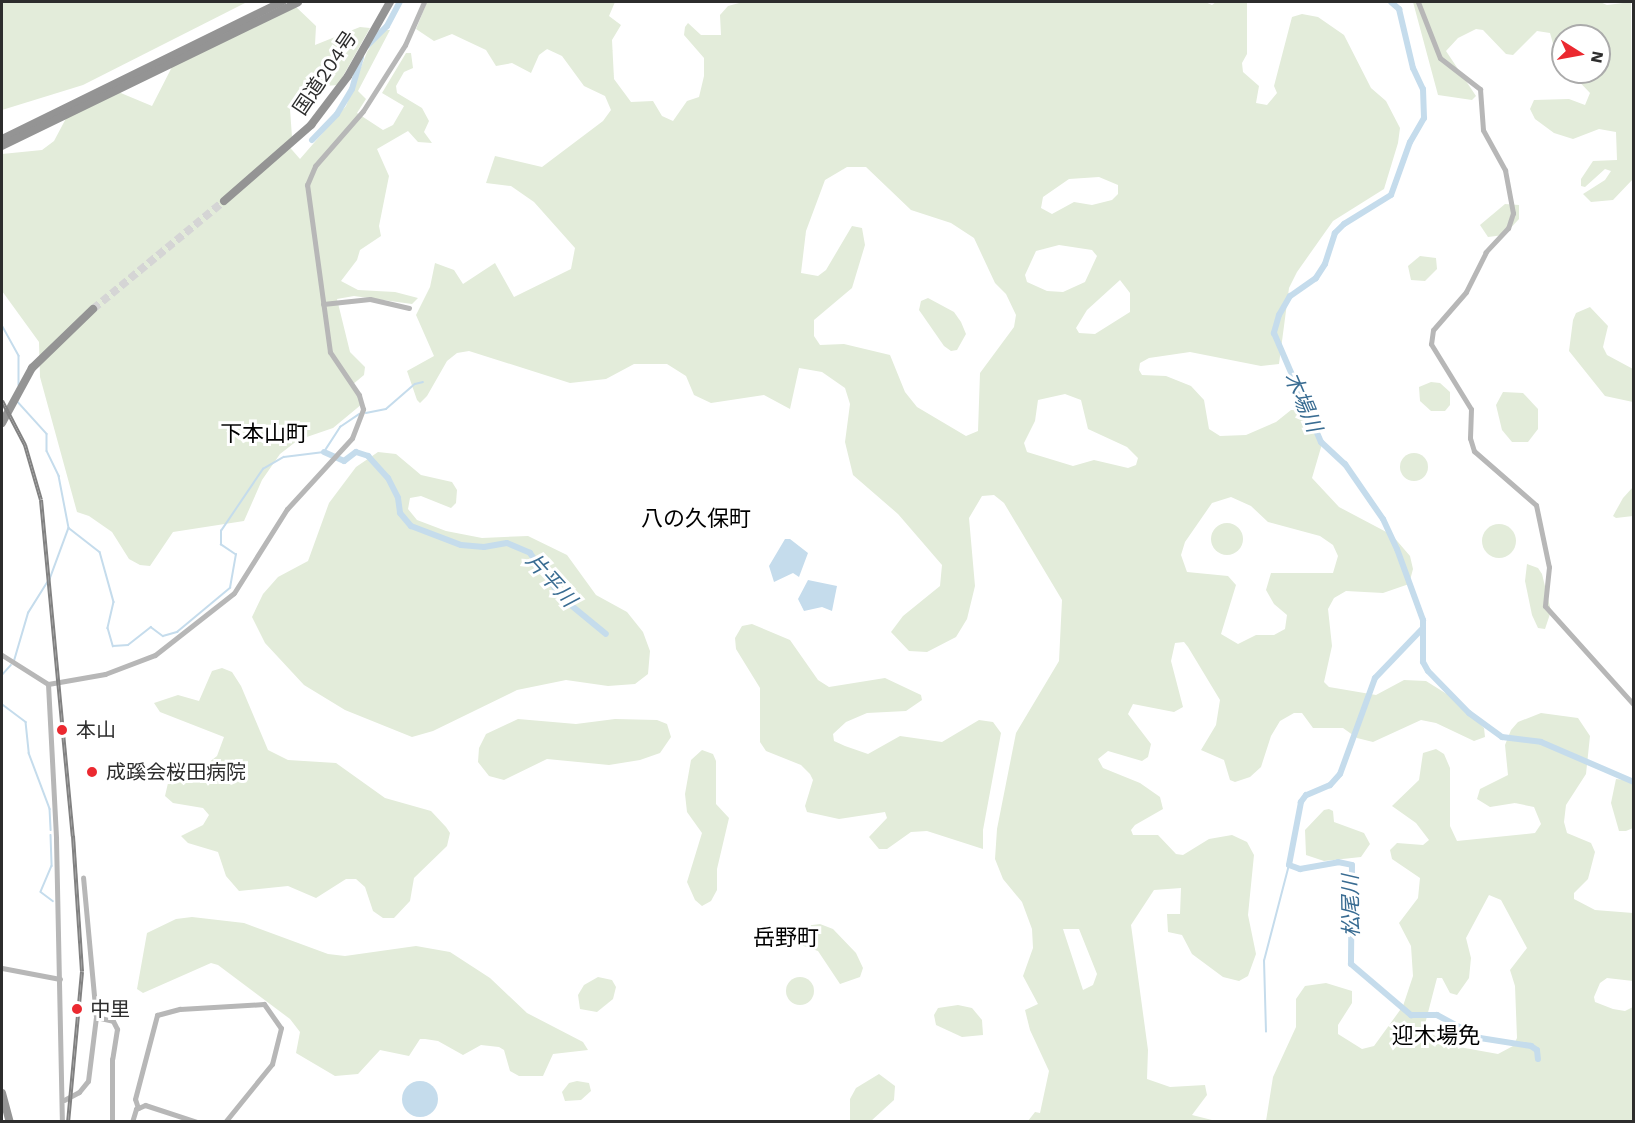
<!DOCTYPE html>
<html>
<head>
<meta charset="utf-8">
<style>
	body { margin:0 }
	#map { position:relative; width:1635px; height:1123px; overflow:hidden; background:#fff; font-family:"Work Sans","Noto Sans JP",sans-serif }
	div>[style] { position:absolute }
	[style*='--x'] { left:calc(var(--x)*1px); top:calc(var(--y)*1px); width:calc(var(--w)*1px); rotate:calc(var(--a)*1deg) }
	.green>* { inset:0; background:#e3ecda }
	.round { border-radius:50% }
	.water>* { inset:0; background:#c5dcec }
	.stream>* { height:1.5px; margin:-0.75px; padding:0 0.75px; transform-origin:0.75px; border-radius:0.75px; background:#c5dcec }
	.river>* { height:6px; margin:-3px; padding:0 3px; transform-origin:3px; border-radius:3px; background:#c5dcec }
	.highway-tunnel>* { height:8px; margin-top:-4px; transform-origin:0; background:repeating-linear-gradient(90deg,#d5d5d5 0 8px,transparent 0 12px) }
	.secondary>* { height:5px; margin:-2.5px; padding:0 2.5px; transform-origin:2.5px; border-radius:2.5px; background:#b7b7b7 }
	.highway>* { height:8px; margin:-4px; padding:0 4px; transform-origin:4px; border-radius:4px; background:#949494 }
	.rail>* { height:4px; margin-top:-2px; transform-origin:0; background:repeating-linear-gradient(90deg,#fff 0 4.5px,#828282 0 9px); box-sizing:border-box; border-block:2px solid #828282 }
	.dots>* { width:16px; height:16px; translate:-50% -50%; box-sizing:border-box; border:3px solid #fff; border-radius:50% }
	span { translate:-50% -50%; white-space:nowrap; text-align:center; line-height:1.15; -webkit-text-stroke:6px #fff; paint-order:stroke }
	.street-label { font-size:20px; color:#2d2d2d }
	.poi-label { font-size:20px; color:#2d2d2d }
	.left { translate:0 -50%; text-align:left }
	.water-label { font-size:21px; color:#396c92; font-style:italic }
	.quarter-label { font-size:22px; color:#000 }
	.frame { position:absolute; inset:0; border:3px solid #2d2d2d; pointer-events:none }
	.north { position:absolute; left:1551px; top:24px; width:60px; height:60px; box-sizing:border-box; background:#fff; border:2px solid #ababab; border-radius:50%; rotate:101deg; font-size:16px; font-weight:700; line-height:24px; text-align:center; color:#2d2d2d }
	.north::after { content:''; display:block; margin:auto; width:21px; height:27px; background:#eb2930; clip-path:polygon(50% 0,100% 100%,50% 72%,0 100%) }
</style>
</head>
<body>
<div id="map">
	<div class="green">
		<i style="clip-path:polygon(2px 2px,247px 2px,83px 85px,2px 110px)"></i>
		<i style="clip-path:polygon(evenodd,427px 2px,615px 2px,609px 16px,621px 25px,612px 40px,614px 79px,631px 102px,653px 101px,662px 116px,673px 121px,687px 101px,699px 97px,704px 76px,704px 58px,684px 35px,685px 27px,688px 23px,701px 35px,721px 35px,720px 15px,728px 6px,743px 2px,1205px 2px,1212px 5px,1216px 2px,1247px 2px,1247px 54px,1242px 63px,1243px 72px,1259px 86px,1256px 103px,1267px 105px,1277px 93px,1274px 86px,1292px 17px,1302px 14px,1318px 17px,1344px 35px,1371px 88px,1386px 101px,1400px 128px,1398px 143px,1384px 189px,1333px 221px,1297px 272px,1289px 288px,1279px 364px,1261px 366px,1190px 352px,1149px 358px,1140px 363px,1139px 370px,1142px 375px,1166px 376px,1191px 386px,1204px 400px,1209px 429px,1220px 436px,1246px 435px,1276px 422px,1291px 410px,1306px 411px,1316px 420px,1322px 444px,1312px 478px,1339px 507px,1392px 535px,1410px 556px,1413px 569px,1409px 584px,1383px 593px,1346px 591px,1334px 598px,1328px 609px,1332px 646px,1324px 682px,1329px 687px,1376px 695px,1404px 680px,1426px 681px,1458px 701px,1484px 728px,1485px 737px,1474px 741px,1436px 723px,1421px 720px,1373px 742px,1357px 738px,1343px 728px,1313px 728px,1302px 713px,1294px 713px,1280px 721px,1271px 736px,1261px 767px,1250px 777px,1235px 782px,1230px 780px,1224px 760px,1201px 750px,1216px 725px,1220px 700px,1188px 647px,1184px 642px,1175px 643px,1171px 661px,1183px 707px,1174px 712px,1133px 704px,1128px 714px,1151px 744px,1148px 757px,1142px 761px,1108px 751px,1098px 759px,1103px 768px,1140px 783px,1160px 797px,1163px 809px,1135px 825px,1131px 830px,1133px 835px,1158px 835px,1176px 854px,1183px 855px,1209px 839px,1232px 835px,1247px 842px,1254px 855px,1248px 915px,1256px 954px,1248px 976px,1239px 981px,1223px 977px,1192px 954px,1182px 935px,1168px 932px,1167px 914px,1180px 914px,1181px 888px,1154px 890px,1131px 925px,1148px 1050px,1147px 1079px,1170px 1087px,1205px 1085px,1207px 1095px,1192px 1115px,1216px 1121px,1028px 1121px,1035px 1112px,1040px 1113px,1049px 1071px,1030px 1030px,1025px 1010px,1038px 1004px,1023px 976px,1033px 948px,1032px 929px,1022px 902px,1003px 879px,995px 859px,997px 829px,1016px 733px,1059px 661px,1062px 600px,1004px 503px,994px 495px,982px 496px,969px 518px,975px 586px,967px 619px,956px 637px,927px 652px,909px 651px,891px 632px,903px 616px,940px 586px,942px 565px,898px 514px,853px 475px,845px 442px,850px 404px,845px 388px,822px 372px,799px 368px,790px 409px,764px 395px,711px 403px,694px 395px,686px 376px,667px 364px,634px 364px,606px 379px,570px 383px,469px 351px,457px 353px,447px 361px,427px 396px,420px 403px,417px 400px,407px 371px,434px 356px,416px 315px,430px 287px,435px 263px,454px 270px,463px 284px,495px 263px,514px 297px,571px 269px,575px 248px,534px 202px,511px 186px,486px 183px,495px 156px,542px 167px,603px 121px,611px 110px,605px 96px,584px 86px,562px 56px,547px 49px,539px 55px,531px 73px,512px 63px,496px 66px,486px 50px,452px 34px,434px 41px,416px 29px,427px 2px,847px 167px,866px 167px,911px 210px,951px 223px,974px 238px,995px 283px,1006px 294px,1016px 315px,1014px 327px,980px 373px,978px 431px,966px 436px,917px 407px,905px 392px,890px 355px,844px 344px,820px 345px,814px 336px,814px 320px,852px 288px,865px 245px,862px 228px,852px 226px,826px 270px,818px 276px,801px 273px,806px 231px,825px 180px,847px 167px,427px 2px,1099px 177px,1118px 185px,1118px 194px,1112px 200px,1092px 205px,1074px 202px,1052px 214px,1041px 208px,1043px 197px,1069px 179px,1099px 177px,427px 2px,1059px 245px,1092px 250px,1097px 256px,1085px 282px,1063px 292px,1047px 291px,1027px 282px,1025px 275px,1036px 251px,1059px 245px,427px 2px,1120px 280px,1130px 293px,1130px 312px,1095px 334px,1079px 333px,1076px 328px,1087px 310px,1120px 280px,427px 2px,1065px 394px,1081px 400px,1088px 429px,1127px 447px,1138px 458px,1136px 465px,1128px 468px,1094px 460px,1073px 466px,1027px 452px,1024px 443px,1035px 421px,1038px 400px,1065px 394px,427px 2px,1231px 497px,1251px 506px,1268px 522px,1320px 536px,1333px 545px,1338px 556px,1333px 573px,1271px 573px,1266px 590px,1274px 604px,1287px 615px,1285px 629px,1274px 635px,1256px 635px,1238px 644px,1221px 634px,1236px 585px,1228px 576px,1187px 572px,1181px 555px,1185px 542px,1212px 503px,1231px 497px,427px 2px,1063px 929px,1079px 929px,1097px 974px,1093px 985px,1083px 990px,1063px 929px)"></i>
		<i style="clip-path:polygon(1413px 2px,1600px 2px,1607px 5px,1631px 2px,1633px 179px,1613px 200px,1591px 202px,1583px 194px,1605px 180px,1611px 171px,1605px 169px,1585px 187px,1581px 186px,1581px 179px,1593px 161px,1617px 160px,1616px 132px,1599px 129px,1573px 139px,1554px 133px,1535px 119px,1530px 109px,1534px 100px,1569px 99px,1585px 105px,1590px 93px,1570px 72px,1599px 72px,1599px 36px,1563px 36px,1563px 66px,1558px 61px,1550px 33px,1537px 31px,1513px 55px,1506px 54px,1483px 30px,1476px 29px,1458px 38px,1446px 51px,1476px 96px,1472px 100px,1438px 95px)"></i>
		<i style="clip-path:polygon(294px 5px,316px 26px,315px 45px,360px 27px,370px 28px,338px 85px,312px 87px,310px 113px,290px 109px,292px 137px,286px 143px,300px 159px,346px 106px,367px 52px,381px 30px,390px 30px,358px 91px,366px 99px,357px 113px,383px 130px,393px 125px,404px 106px,382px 93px,406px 53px,411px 53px,413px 68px,404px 72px,396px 86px,397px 93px,422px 108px,429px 121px,424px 132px,432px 143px,418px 142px,408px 131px,377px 149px,389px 176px,379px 226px,381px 236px,360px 250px,357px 260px,341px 281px,358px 290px,395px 292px,418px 298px,412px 304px,354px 296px,337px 299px,350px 352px,365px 367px,364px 375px,352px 385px,362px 404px,333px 428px,298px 440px,280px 454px,262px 480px,244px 521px,173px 532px,150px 566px,140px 565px,129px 559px,112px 532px,89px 516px,77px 512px,40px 377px,39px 342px,2px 291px,2px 154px,42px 150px,54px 141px,71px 109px,116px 91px,152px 106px,173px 65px)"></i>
		<i style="clip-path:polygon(1505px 204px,1519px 205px,1519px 219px,1504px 235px,1488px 237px,1480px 225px)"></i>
		<i style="clip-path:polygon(1420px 256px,1436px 258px,1437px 269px,1425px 281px,1411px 280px,1408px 266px)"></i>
		<i style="clip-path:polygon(928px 298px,954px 312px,961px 322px,966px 334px,957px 350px,951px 351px,944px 346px,919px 310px,921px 301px)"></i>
		<i style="clip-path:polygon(1590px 307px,1608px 326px,1603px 347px,1607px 355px,1633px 369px,1633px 402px,1605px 396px,1569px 351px,1573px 320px,1576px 313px)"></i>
		<i style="clip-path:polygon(1431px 382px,1440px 383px,1450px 392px,1450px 405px,1445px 411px,1431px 411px,1420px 401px,1419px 387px)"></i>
		<i style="clip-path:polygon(1503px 392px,1523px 393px,1538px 409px,1538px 429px,1528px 442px,1512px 442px,1502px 430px,1496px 405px)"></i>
		<i style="clip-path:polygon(378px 452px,396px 454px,421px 475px,452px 482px,457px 490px,456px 503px,451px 508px,421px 496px,410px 498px,408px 509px,417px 520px,446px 531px,482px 538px,528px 536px,567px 555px,596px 595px,627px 612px,643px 632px,650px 651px,648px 674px,635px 684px,608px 686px,566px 680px,517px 690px,433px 731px,412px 737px,345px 710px,304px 685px,265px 643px,252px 617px,263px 594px,278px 577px,308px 561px,329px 503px,356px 467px)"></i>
		<i class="round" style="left:1400px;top:453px;width:28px;height:28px"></i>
		<i style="clip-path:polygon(1633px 487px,1633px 516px,1616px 518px,1613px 516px,1623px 498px)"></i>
		<i class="round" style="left:1211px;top:523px;width:32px;height:32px"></i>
		<i class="round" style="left:1482px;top:524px;width:34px;height:34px"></i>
		<i style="clip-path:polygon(1527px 564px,1538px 568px,1542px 574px,1551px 611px,1545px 629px,1538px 628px,1532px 615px,1525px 581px)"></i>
		<i style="clip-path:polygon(752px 624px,790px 640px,818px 680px,829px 687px,885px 678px,921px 695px,922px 700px,906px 711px,867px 713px,846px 722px,833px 734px,834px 741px,845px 746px,868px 754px,900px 736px,942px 742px,979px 720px,993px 722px,1001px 733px,983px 830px,983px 849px,927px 831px,911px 832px,887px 849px,879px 849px,869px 837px,887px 818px,885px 812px,839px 819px,807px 812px,805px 806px,813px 780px,810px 774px,801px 765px,766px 751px,760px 742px,760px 688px,736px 649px,735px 638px,742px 626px)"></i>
		<i style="clip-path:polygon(222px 668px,232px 672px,241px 686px,268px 750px,288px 760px,336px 763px,385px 798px,431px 811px,446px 827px,450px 833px,447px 846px,414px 878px,410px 901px,394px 918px,383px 918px,373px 911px,365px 887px,356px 879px,346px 879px,316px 898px,288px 886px,239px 891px,226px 876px,218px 852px,188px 843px,181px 836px,203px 825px,209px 815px,203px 808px,173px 803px,165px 796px,171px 770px,208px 763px,217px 756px,224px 737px,160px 712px,154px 703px,178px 695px,199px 701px,212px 671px)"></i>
		<i style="clip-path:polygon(evenodd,1541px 713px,1578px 718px,1590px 736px,1586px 774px,1566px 805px,1564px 822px,1567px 833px,1591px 843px,1595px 852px,1588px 879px,1574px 893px,1574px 899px,1595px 910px,1633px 913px,1633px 981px,1607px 978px,1600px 983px,1594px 997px,1595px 1002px,1613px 1009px,1625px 1011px,1633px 1007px,1633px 1121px,1266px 1121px,1273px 1077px,1296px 1027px,1296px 999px,1305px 986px,1326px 983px,1352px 991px,1352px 1003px,1338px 1025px,1338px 1034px,1362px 1049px,1374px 1046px,1403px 1006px,1413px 976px,1411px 946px,1399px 923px,1418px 898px,1420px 878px,1392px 859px,1390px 850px,1397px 843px,1423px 845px,1429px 840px,1416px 823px,1392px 806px,1419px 780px,1423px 753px,1436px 749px,1444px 754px,1450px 768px,1450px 826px,1457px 841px,1535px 833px,1541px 824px,1534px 807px,1515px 803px,1490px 807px,1477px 799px,1480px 789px,1508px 775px,1505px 745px,1511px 730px,1518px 722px,1541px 713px,1489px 895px,1501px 900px,1527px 948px,1510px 970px,1515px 986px,1517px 1038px,1513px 1046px,1498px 1054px,1448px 1045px,1424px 1028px,1437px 978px,1442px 978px,1450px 993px,1457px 995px,1469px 978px,1471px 958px,1466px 938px,1489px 895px)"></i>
		<i style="clip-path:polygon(518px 719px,576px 724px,615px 719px,657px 720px,667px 724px,671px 737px,660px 753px,640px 760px,609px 765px,547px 759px,504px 780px,489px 776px,478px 762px,479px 748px,486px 734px)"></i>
		<i style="clip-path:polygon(702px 750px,713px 754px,716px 761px,716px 804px,729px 818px,717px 869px,717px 890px,711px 901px,702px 906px,695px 900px,687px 882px,702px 833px,687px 812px,685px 794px,691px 760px)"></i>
		<i style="clip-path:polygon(1616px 779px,1633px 781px,1633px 828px,1626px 831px,1619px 831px,1611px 803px)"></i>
		<i style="clip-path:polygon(1329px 809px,1333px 811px,1334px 822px,1364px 833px,1370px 844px,1361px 857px,1324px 861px,1306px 855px,1305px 830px,1324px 810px)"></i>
		<i style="clip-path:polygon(192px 917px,244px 923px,328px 954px,345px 956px,416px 946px,450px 952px,490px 978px,527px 1013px,583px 1042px,588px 1050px,553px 1054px,543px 1076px,519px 1076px,510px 1071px,504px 1050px,499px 1047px,481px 1045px,463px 1055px,438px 1041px,425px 1039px,420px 1039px,409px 1056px,380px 1050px,358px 1074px,335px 1076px,296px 1053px,300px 1032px,290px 1019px,218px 965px,211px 963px,143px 993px,137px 989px,147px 933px,176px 919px)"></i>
		<i style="clip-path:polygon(820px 924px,833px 929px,856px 953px,863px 968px,860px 977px,840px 984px,818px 951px,792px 942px,797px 927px)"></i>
		<i class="round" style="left:786px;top:977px;width:28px;height:28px"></i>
		<i style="clip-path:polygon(598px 977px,612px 980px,616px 987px,613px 999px,597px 1012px,580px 1009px,578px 995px,584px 985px)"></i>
		<i style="clip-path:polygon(958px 1005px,972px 1008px,982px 1020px,983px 1035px,962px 1037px,936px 1025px,934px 1015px,938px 1008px)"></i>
		<i style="clip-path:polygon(879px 1074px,895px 1086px,894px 1100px,871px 1121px,850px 1121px,850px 1099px,856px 1088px)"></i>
		<i style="clip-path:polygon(577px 1081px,589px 1083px,591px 1091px,581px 1100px,565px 1101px,562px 1092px,569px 1083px)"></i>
	</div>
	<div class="water">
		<i style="clip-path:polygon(785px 539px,790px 539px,808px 553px,799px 577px,793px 573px,774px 582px,769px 566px)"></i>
		<i style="clip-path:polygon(808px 580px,837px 586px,832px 611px,822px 607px,804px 611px,798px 599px)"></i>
		<i class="round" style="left:402px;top:1081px;width:36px;height:36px"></i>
	</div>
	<div class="stream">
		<i style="--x:2;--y:325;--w:35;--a:61"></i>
		<i style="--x:19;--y:356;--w:29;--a:90"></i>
		<i style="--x:18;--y:402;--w:43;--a:47.8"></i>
		<i style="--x:47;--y:434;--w:17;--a:90"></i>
		<i style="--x:47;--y:451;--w:28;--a:64"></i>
		<i style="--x:59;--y:476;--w:53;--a:79.1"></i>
		<i style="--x:69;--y:528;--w:58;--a:110.3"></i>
		<i style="--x:366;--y:413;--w:20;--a:-11"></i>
		<i style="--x:386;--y:409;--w:38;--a:-41"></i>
		<i style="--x:415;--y:384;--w:8;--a:-14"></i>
		<i style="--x:69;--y:528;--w:39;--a:38"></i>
		<i style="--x:100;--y:552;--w:52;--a:74.4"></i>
		<i style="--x:114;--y:602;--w:27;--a:103"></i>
		<i style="--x:108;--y:628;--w:19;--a:74"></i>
		<i style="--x:113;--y:646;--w:15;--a:-4"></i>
		<i style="--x:128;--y:645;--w:29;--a:-38"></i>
		<i style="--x:151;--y:627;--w:15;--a:37"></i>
		<i style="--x:163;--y:636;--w:15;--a:-16"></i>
		<i style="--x:177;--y:632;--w:69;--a:-39.7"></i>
		<i style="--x:230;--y:588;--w:34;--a:-80"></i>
		<i style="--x:236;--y:555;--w:18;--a:-146"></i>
		<i style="--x:221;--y:545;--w:14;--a:-90"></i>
		<i style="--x:221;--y:531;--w:75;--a:-55.9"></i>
		<i style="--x:263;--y:469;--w:24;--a:-30"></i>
		<i style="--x:284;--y:457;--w:40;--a:-7.1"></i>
		<i style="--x:324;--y:452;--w:30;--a:-57"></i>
		<i style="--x:340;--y:427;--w:23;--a:-34"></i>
		<i style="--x:14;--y:661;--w:50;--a:-73.7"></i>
		<i style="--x:28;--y:613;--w:36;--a:-58"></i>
		<i style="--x:2;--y:675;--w:13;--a:-48"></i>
		<i style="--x:2;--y:704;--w:30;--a:37"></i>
		<i style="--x:26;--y:722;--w:31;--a:84"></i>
		<i style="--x:29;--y:753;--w:60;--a:69.4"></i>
		<i style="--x:50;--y:809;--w:21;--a:87"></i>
		<i style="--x:51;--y:835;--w:31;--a:88"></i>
		<i style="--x:52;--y:866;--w:28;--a:113"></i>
		<i style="--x:41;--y:892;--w:15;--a:37"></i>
		<i style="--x:1266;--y:1032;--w:71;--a:-91.6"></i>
		<i style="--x:1264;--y:961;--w:99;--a:-75.4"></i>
	</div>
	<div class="river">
		<i style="--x:1391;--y:2;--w:11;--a:41"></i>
		<i style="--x:1399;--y:9;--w:61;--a:76.7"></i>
		<i style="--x:1413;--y:68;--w:23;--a:65"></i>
		<i style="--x:1423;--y:89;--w:29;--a:88"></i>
		<i style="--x:1424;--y:118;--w:28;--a:120"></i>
		<i style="--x:1410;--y:142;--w:56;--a:109.7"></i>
		<i style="--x:1391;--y:195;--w:55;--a:148.3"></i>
		<i style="--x:1344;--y:224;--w:13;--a:135"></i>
		<i style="--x:1335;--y:233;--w:33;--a:108"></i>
		<i style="--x:1325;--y:264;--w:17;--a:123"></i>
		<i style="--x:1316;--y:278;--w:32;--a:145"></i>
		<i style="--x:1290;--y:296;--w:22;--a:120"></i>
		<i style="--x:1279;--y:315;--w:19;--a:106"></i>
		<i style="--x:1274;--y:333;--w:119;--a:66.7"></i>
		<i style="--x:1321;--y:442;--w:33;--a:43"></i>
		<i style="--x:1345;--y:464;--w:67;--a:55.4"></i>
		<i style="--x:1383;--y:519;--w:33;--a:65"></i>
		<i style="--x:1397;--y:549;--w:76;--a:69.9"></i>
		<i style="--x:1423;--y:620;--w:42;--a:90"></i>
		<i style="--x:1423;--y:662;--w:10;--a:61"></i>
		<i style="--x:1428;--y:671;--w:59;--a:45.7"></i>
		<i style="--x:1469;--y:713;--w:41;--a:36"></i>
		<i style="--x:1502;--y:737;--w:39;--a:7"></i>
		<i style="--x:1541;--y:742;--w:101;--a:23.3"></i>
		<i style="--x:367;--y:46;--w:28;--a:-45"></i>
		<i style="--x:387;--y:26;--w:27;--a:-62"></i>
		<i style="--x:312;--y:140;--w:36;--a:-46"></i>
		<i style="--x:337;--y:114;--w:29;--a:-59"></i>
		<i style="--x:352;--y:89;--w:33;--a:-74"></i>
		<i style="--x:324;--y:452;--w:22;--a:24"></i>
		<i style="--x:344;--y:461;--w:15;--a:-37"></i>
		<i style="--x:356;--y:452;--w:13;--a:18"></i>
		<i style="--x:368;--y:456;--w:30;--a:48"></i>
		<i style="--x:388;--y:478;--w:22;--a:63"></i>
		<i style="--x:398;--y:498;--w:15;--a:82"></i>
		<i style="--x:400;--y:513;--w:17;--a:50"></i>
		<i style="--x:411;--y:526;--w:53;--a:20.8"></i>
		<i style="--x:461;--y:545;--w:23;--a:5"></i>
		<i style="--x:484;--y:547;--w:23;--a:-10"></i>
		<i style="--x:507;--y:543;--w:25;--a:23"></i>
		<i style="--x:530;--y:553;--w:54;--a:54.8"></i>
		<i style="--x:561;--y:597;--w:58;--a:39.4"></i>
		<i style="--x:1422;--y:629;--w:68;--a:133.8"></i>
		<i style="--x:1375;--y:678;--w:102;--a:110"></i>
		<i style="--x:1340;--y:774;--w:15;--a:132"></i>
		<i style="--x:1330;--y:785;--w:26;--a:157"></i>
		<i style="--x:1306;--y:795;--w:9;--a:126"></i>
		<i style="--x:1301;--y:802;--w:64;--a:100.8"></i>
		<i style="--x:1289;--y:865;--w:12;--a:20"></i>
		<i style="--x:1300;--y:869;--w:39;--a:-10"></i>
		<i style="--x:1338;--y:862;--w:14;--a:12"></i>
		<i style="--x:1352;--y:865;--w:99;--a:90.6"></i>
		<i style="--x:1351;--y:964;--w:79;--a:40.4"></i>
		<i style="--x:1411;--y:1015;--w:26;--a:0"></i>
		<i style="--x:1437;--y:1015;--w:49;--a:28.1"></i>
		<i style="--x:1480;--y:1038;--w:52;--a:8.9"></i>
		<i style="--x:1531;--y:1046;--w:7;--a:34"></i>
		<i style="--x:1537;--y:1050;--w:9;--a:84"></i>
	</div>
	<div class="highway-tunnel">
		<i style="--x:93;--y:309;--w:170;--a:-39.5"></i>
	</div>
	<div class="secondary">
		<i style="--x:1418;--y:2;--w:60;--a:68.6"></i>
		<i style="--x:1440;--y:58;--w:51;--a:37.8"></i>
		<i style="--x:1480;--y:89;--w:41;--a:85.8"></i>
		<i style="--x:1483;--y:130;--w:46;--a:61.2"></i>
		<i style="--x:1505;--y:170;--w:44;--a:79.5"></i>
		<i style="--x:1513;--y:213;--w:16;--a:108"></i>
		<i style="--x:1508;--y:228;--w:33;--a:133"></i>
		<i style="--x:1486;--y:252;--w:45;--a:116.6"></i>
		<i style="--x:1466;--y:292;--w:50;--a:131"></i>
		<i style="--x:1433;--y:330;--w:14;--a:98"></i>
		<i style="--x:1431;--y:344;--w:76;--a:58.4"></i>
		<i style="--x:1471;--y:409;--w:29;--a:92"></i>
		<i style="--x:1470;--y:438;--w:14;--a:73"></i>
		<i style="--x:1474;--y:451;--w:82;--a:41.1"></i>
		<i style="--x:1536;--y:505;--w:63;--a:78.2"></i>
		<i style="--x:1549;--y:567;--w:39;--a:96"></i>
		<i style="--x:1545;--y:606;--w:133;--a:48"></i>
		<i style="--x:323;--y:304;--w:47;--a:-6.1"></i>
		<i style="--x:370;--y:299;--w:40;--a:13"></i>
		<i style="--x:2;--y:655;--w:54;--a:32.2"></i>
		<i style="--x:48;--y:684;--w:58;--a:-10"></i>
		<i style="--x:105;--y:674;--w:53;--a:-20.8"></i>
		<i style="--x:155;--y:655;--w:100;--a:-38.1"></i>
		<i style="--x:234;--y:593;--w:99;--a:-57.8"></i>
		<i style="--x:287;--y:509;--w:96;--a:-47.5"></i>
		<i style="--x:352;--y:438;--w:31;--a:-69"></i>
		<i style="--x:363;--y:409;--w:15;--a:-106"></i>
		<i style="--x:359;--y:395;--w:52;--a:-124"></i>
		<i style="--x:330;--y:352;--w:169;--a:-97.8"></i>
		<i style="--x:307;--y:185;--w:21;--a:-67"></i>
		<i style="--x:315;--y:166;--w:73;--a:-48.9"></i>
		<i style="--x:363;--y:111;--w:78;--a:-57.5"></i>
		<i style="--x:405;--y:45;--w:47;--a:-66.2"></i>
		<i style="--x:48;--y:684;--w:155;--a:87"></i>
		<i style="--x:56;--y:839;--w:283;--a:88.8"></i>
		<i style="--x:2;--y:968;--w:59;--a:10.7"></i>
		<i style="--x:96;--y:1017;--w:17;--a:13"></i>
		<i style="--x:113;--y:1021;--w:9;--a:63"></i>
		<i style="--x:117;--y:1029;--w:30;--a:99"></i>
		<i style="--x:112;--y:1059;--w:63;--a:90"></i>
		<i style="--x:64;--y:1100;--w:17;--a:-28"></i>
		<i style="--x:79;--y:1092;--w:14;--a:-51"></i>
		<i style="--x:88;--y:1081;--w:64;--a:-82.9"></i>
		<i style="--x:96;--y:1017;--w:140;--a:-95.3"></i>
		<i style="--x:138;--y:1108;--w:9;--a:-108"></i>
		<i style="--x:135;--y:1099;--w:87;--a:-75.3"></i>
		<i style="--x:157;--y:1015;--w:24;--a:-15"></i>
		<i style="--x:180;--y:1009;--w:84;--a:-3.4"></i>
		<i style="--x:264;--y:1004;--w:29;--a:55"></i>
		<i style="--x:281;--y:1028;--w:37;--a:104"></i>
		<i style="--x:272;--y:1064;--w:75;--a:129"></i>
		<i style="--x:132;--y:1122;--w:14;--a:-73"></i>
		<i style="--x:136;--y:1109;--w:10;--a:-24"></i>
		<i style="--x:145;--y:1105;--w:55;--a:18.1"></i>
	</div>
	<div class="highway">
		<i style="--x:2;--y:139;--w:312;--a:-26.1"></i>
		<i style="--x:2;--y:146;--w:329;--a:-25.9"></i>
		<i style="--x:224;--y:201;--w:116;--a:-41.1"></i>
		<i style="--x:311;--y:125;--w:61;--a:-52.9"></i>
		<i style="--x:348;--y:76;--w:85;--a:-60.4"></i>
		<i style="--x:2;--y:423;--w:63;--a:-61.4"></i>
		<i style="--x:32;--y:368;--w:85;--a:-44"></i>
		<i style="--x:2;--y:1093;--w:30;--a:75"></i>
	</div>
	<div class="rail">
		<i style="--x:2;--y:401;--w:50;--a:62.4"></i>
		<i style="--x:25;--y:445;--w:57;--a:73.8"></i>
		<i style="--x:41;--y:500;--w:338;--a:84.6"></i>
		<i style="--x:73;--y:836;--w:136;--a:86.2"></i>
		<i style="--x:82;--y:972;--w:151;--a:95.3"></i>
	</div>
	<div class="dots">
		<i style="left:62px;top:730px;background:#eb2930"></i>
		<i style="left:92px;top:772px;background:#eb2930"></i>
		<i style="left:77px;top:1009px;background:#eb2930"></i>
	</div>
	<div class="street-label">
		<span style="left:325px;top:73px;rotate:-56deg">国道204号</span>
	</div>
	<div class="poi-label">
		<span class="left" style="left:76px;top:730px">本山</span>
		<span class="left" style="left:106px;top:772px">成蹊会桜田病院</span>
		<span class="left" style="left:90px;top:1009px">中里</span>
	</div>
	<div class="water-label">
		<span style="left:1303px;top:402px;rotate:67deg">木場川</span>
		<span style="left:551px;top:580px;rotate:48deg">片平川</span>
		<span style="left:1351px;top:906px;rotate:-91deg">松尾川</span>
	</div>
	<div class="quarter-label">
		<span style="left:264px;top:434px">下本山町</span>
		<span style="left:696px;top:519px">八の久保町</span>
		<span style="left:786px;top:938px">岳野町</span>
		<span style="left:1436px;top:1036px">迎木場免</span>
	</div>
	<div class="frame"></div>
	<div class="north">N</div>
</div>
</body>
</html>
